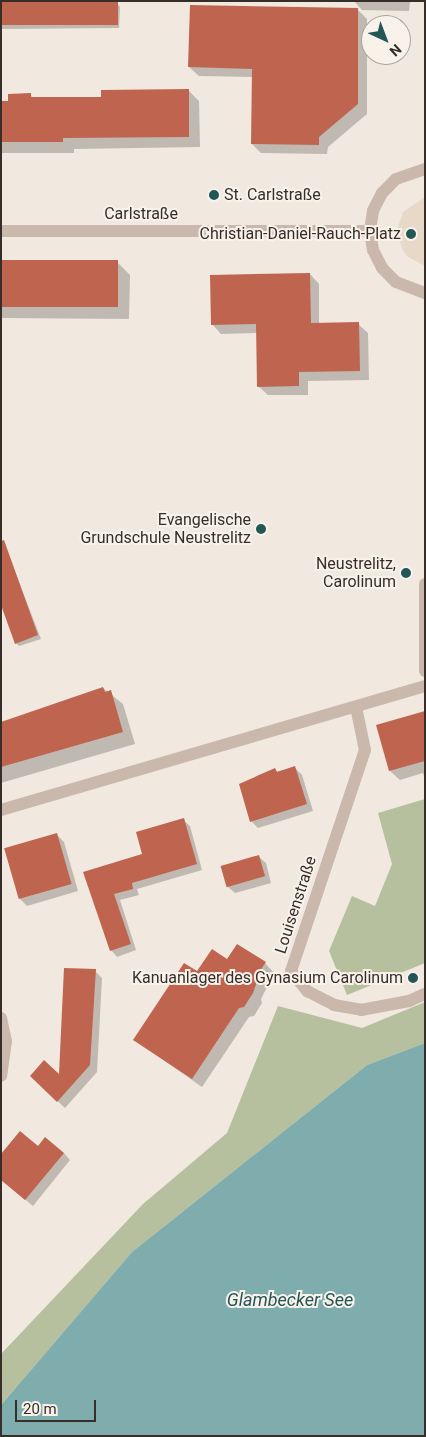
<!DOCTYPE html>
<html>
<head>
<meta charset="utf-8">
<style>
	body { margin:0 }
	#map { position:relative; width:426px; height:1437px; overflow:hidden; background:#f1e8df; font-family:Roboto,sans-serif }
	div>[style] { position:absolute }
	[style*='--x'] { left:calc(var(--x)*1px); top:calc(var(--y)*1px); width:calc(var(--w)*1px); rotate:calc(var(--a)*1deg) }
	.green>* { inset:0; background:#b6c09f }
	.plaza>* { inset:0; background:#e8d8c7 }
	.water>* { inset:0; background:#7fadad }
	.shadow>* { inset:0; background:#0003 }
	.building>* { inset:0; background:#bf654f; transform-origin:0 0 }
	.minor>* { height:12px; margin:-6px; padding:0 6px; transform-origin:6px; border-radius:6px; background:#c9b8ab }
	.dots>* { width:14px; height:14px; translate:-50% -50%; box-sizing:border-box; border:2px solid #f9f2eb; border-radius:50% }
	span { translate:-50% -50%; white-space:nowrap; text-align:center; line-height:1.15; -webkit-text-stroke:4px #f9f2eb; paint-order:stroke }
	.poi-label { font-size:16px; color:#372e2a }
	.left { translate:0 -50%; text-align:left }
	.right { translate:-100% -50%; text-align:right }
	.street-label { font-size:16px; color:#372e2a }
	.water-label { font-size:18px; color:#225657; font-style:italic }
	.frame { position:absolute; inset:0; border:2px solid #372e2a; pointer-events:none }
	.north { position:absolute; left:361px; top:15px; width:50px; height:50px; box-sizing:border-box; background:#f9f2eb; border:1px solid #aba49e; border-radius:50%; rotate:137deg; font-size:14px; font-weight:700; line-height:20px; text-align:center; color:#372e2a }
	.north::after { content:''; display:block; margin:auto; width:18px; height:22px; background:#225657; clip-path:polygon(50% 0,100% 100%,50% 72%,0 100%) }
	.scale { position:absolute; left:15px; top:1400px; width:81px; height:22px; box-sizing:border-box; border:2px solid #372e2a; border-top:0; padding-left:6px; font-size:15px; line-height:18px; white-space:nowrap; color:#372e2a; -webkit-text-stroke:4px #f9f2eb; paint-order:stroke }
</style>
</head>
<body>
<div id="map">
	<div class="green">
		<i style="clip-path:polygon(425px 799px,425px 963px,347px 995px,329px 951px,352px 896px,375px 906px,392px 864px,378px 813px)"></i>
		<i style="clip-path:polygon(425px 1002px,425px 1043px,367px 1065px,132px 1252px,1px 1405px,1px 1354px,143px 1204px,227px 1133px,278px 1006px,362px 1028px)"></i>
	</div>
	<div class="plaza">
		<i style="clip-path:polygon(425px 197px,425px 266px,408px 257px,402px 249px,397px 230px,403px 212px)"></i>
	</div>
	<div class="water">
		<i style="clip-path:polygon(425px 1043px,425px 1436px,1px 1436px,1px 1405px,132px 1252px,367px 1065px)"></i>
	</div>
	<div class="shadow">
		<i style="clip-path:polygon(354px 1px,410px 1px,409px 11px,362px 10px)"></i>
		<i style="clip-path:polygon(1px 3px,117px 3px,120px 7px,119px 28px,1px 29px)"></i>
		<i style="clip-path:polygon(357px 9px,367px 19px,367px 114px,328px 147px,327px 154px,261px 153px,252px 144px,253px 77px,199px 76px,189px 67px)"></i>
		<i style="clip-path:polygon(188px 90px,199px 101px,200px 147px,74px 149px,74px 153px,1px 153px,1px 103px,30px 95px,35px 99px,102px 98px)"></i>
		<i style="clip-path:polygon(1px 262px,117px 262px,130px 275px,129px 319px,1px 318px)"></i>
		<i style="clip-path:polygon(310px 274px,319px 284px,319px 324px,358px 324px,368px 333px,369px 380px,308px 381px,308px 395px,268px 395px,258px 386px,257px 333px,221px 334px,212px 324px)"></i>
		<i style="clip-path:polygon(12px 564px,41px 639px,19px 646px,16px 643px)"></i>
		<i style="clip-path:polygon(103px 688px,123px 704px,135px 744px,1px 783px,1px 723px)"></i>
		<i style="clip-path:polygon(425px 712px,425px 779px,423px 773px,400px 780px,390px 771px)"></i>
		<i style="clip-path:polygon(295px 768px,302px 775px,313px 811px,258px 828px,252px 822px,258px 775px)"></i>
		<i style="clip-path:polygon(183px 820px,190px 826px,202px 870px,137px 889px,139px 895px,120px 900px,136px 950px,117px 957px,111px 950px,85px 873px,144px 855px)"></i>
		<i style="clip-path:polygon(57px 835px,64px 842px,78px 891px,27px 906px,20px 899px)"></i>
		<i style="clip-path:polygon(259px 857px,266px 863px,271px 883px,235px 893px,228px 887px)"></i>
		<i style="clip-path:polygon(228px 961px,265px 963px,274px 973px,261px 999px,262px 1003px,254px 1016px,249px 1017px,202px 1087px,135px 1040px,197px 973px)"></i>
		<i style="clip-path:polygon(95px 971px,102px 978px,97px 1072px,65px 1108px,38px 1083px,60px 1077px)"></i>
		<i style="clip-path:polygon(38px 1148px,64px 1153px,70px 1160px,33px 1206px,5px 1183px)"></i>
	</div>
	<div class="building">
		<i style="left:1px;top:2px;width:117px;height:23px"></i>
		<i style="clip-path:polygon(190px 5px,358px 8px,358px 104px,319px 137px,319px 145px,251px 144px,252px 69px,188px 67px)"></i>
		<i style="clip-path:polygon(189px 89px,189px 137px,63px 138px,63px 142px,1px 142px,1px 101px,8px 101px,8px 94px,31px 93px,31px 97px,101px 97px,101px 90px)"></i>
		<i style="left:1px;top:260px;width:117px;height:47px"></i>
		<i style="clip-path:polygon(310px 273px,311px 323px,359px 322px,360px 371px,299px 372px,299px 386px,257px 387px,256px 324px,211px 325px,210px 275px)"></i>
		<i style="clip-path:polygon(4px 540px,38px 635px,15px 644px,1px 605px,1px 541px)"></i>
		<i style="clip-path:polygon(103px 687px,105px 692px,111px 690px,123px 732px,1px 767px,1px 722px)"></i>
		<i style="clip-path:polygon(425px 711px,425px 761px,389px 771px,376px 725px)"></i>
		<i style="clip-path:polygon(295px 766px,307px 804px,250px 822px,239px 784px,275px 768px,277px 772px)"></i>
		<i style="clip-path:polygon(184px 818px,197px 864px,132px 883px,133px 889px,114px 894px,131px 944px,110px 951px,83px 872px,142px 854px,136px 832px)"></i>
		<i style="left:57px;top:833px;width:53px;height:55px;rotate:74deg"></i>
		<i style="left:259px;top:855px;width:22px;height:40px;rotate:74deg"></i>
		<i style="clip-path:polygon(237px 944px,266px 962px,255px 978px,258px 979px,253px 993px,244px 1007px,239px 1008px,192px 1079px,133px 1040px,184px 963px,197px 971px,212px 949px,227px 959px)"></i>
		<i style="clip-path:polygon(64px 968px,96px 969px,90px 1065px,57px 1102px,30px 1076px,44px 1060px,59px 1074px)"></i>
		<i style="clip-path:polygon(20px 1131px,38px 1146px,45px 1137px,64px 1153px,25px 1200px,1px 1180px,1px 1154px)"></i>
	</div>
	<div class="minor">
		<i style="--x:425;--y:169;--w:31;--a:161"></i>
		<i style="--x:396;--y:179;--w:20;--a:135"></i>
		<i style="--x:382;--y:193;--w:20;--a:117"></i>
		<i style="--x:373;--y:211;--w:20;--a:99"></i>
		<i style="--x:370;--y:231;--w:19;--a:81"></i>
		<i style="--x:373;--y:250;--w:20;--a:63"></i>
		<i style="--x:382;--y:268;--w:20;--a:45"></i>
		<i style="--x:396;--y:282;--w:31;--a:21"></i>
		<i style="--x:1;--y:231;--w:369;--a:0"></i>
		<i style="--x:425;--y:584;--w:87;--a:90"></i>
		<i style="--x:356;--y:707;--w:44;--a:78.2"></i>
		<i style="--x:365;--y:750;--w:233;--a:108.5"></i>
		<i style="--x:291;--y:971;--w:26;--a:51"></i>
		<i style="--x:307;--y:991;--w:30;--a:27"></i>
		<i style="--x:334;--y:1005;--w:27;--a:10"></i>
		<i style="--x:361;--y:1010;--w:49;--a:-10.6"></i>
		<i style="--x:409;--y:1001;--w:17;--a:-24"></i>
		<i style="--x:1;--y:810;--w:442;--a:-16.3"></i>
		<i style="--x:1;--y:1018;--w:24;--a:78"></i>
		<i style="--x:6;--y:1041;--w:35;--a:98"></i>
	</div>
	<div class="dots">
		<i style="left:214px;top:195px;background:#225657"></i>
		<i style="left:411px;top:234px;background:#225657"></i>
		<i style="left:261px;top:529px;background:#225657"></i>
		<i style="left:406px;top:573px;background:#225657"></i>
		<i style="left:413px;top:978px;background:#225657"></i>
	</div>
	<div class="poi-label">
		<span class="left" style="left:224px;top:195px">St. Carlstraße</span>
		<span class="right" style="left:401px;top:234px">Christian-Daniel-Rauch-Platz</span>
		<span class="right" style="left:251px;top:529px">Evangelische<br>Grundschule Neustrelitz</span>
		<span class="right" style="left:396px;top:573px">Neustrelitz,<br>Carolinum</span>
		<span class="right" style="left:403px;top:978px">Kanuanlager des Gynasium Carolinum</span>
	</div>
	<div class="street-label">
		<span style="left:141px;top:214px">Carlstraße</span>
		<span style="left:296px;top:905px;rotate:-72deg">Louisenstraße</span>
	</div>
	<div class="water-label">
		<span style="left:290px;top:1300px">Glambecker See</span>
	</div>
	<div class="frame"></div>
	<div class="north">N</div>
	<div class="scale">20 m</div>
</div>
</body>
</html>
